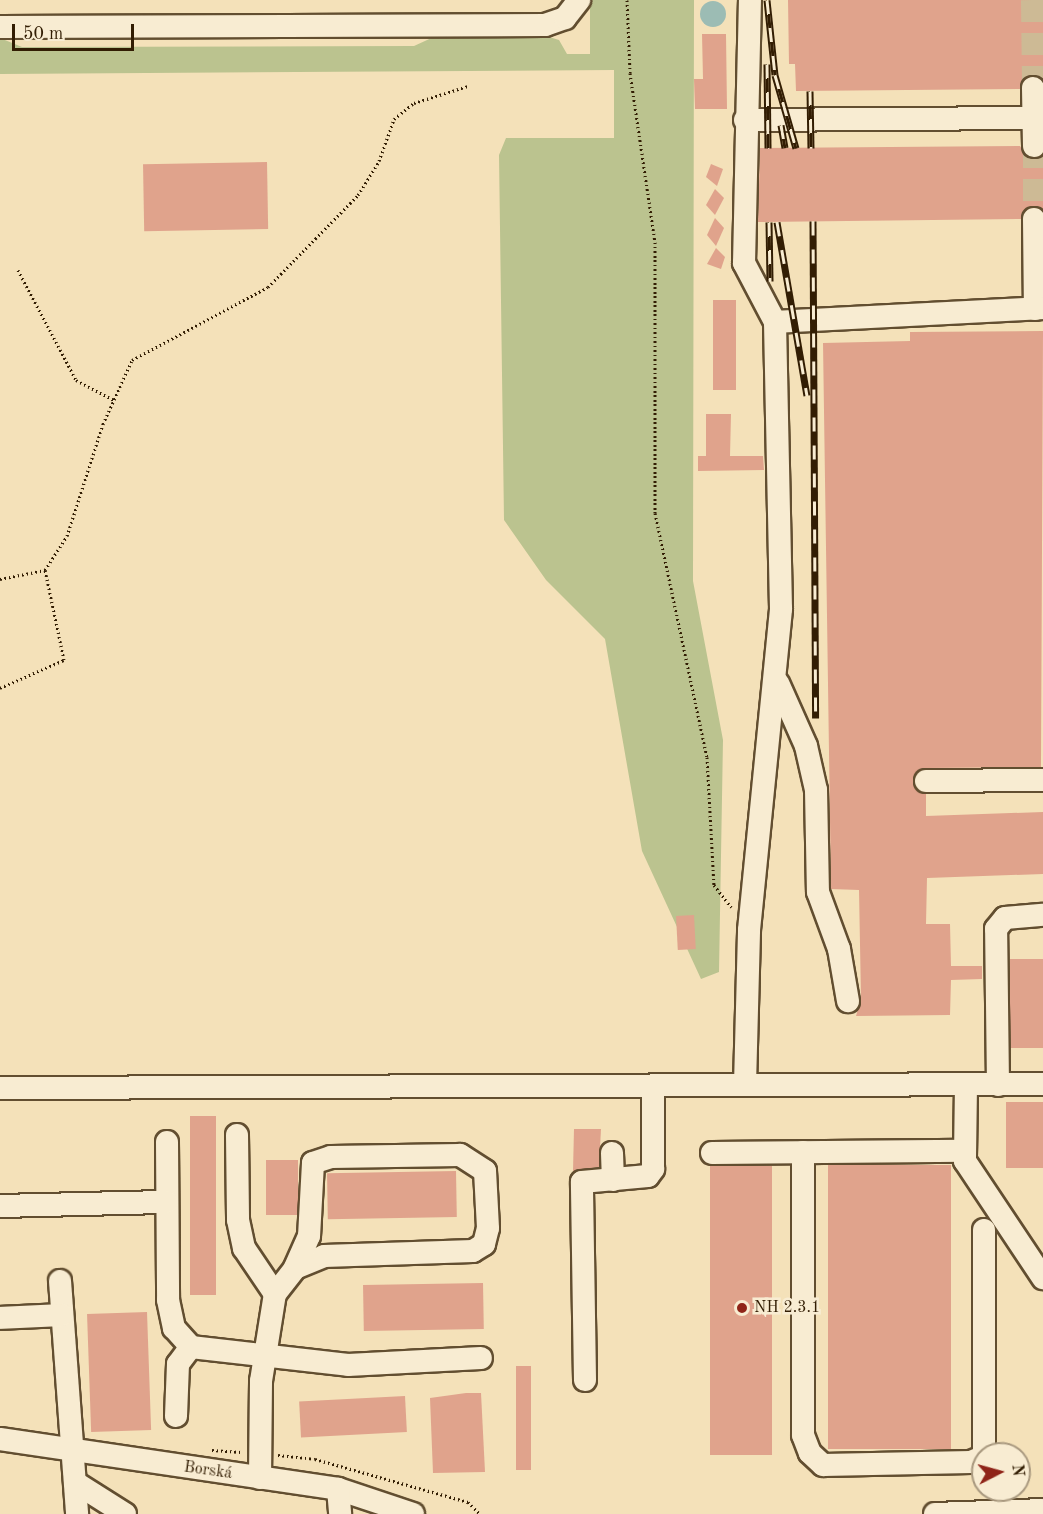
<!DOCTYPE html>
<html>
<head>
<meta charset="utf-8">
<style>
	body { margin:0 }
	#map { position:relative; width:1043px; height:1514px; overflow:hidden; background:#f4e1b9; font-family:"Old Standard TT",serif }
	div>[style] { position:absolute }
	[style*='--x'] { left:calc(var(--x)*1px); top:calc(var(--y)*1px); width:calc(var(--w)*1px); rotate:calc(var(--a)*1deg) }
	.green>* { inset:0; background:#bbc38f }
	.water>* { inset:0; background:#9cbcb4 }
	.round { border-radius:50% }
	.building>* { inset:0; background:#e0a38c; transform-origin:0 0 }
	.minor-tunnel>* { height:22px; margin-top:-11px; transform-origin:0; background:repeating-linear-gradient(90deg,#cdba95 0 22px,transparent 0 33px) }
	.path>* { height:3px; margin-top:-1.5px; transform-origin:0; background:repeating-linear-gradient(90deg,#321d03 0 1.5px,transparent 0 4.5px) }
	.roads { filter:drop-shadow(2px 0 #624e30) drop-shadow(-2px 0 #624e30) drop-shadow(0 2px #624e30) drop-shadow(0 -2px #624e30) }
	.minor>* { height:22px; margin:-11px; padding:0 11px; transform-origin:11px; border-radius:11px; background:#f8ecd2 }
	.rail>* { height:7px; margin-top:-3.5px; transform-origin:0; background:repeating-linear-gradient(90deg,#f8ecd2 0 14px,#321d03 0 28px); box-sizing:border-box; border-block:2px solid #321d03 }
	.dots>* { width:16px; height:16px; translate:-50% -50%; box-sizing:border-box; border:3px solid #f8ecd2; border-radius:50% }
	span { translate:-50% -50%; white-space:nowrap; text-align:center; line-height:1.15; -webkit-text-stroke:5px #f8ecd2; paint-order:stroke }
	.poi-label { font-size:16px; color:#321d03 }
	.left { translate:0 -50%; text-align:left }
	.street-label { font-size:16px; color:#321d03 }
	.north { position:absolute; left:971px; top:1442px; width:60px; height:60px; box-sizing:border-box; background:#f8ecd2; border:2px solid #a9997f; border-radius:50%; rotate:84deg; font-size:16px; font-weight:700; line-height:24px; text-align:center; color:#321d03 }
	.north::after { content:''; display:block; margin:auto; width:21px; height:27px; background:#8f2418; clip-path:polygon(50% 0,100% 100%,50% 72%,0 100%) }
	.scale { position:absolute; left:12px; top:24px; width:122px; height:27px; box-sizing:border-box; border:3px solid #321d03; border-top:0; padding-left:8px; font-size:18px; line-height:21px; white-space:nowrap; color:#321d03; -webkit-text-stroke:4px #f8ecd2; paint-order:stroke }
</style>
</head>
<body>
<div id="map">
	<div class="green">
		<i style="clip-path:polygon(590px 0,694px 0,693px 581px,723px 740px,719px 972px,701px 979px,642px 851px,605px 639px,546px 580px,504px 520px,499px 155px,506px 138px,614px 138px,614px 70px,0 74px,0 38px,22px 47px,414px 46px,438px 35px,543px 35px,559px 40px,567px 54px,590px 54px)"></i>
	</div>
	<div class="water">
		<i class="round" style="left:700px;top:1px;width:26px;height:26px"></i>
	</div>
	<div class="building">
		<i style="clip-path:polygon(788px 0,1043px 0,1043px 79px,1027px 76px,1020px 89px,796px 91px,795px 64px,789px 64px)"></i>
		<i style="clip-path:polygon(702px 34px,726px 34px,727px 109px,695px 109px,694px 79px,703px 79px)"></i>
		<i style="clip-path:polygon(1020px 146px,1028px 158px,1043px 156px,1043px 209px,1028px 207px,1021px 219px,758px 222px,760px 148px)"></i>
		<i style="left:267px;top:162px;width:67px;height:124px;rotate:89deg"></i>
		<i style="clip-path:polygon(711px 164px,723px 169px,717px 186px,706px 177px)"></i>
		<i style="clip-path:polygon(715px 189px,724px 198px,715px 215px,706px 205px)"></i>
		<i style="clip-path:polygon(715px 218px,724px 228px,716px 246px,707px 235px)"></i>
		<i style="clip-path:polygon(716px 248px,725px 257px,721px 269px,707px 264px)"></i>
		<i style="left:713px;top:300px;width:23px;height:90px"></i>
		<i style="clip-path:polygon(1043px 331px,1041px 767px,926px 768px,913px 781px,926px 794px,926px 816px,1043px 812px,1043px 874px,927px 878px,926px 924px,950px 924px,951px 966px,982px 966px,982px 979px,951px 980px,950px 1015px,856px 1016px,861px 999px,859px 890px,831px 889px,823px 343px,910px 341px,910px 332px)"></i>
		<i style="clip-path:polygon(706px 414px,731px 414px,730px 456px,763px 456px,764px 470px,698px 471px,698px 456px,706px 456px)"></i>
		<i style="left:694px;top:915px;width:34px;height:18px;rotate:87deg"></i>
		<i style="left:1010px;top:959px;width:33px;height:89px"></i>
		<i style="left:1043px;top:1102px;width:66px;height:37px;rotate:90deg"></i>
		<i style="left:190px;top:1116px;width:26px;height:179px"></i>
		<i style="clip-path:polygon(574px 1129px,601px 1129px,599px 1167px,573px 1171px)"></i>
		<i style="left:266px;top:1160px;width:32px;height:55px"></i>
		<i style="left:951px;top:1165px;width:284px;height:123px;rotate:90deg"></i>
		<i style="left:710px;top:1166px;width:62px;height:289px"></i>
		<i style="left:456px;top:1171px;width:46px;height:129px;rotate:89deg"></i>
		<i style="left:483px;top:1283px;width:46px;height:120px;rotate:89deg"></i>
		<i style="left:147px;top:1312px;width:118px;height:60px;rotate:88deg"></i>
		<i style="left:516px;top:1366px;width:15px;height:104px"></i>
		<i style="clip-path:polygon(466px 1393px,481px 1393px,485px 1472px,433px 1473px,430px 1398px)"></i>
		<i style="left:405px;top:1396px;width:36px;height:106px;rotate:87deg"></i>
	</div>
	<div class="minor-tunnel">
		<i style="--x:1032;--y:0;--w:88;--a:89.3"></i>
		<i style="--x:1034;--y:146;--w:73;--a:90"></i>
	</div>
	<div class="path">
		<i style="--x:627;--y:0;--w:73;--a:87.6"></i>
		<i style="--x:630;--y:73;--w:171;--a:81.6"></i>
		<i style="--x:655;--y:242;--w:271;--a:90"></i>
		<i style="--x:655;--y:513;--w:249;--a:78"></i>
		<i style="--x:707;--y:757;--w:128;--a:86.9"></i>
		<i style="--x:714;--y:885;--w:28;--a:52"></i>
		<i style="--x:18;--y:270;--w:124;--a:62.2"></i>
		<i style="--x:76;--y:380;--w:43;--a:27.8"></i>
		<i style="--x:0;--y:579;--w:46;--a:-11.3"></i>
		<i style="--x:0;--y:688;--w:70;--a:-23.6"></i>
		<i style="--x:64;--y:660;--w:92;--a:-101.9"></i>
		<i style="--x:45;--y:570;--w:40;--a:-57.1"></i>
		<i style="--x:67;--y:536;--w:118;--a:-72.2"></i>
		<i style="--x:103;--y:424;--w:70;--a:-65.6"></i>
		<i style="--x:132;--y:360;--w:154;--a:-28.2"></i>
		<i style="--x:268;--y:287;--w:129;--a:-45.6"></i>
		<i style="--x:358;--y:195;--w:40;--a:-58"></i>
		<i style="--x:379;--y:161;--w:45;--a:-70.3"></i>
		<i style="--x:394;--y:119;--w:26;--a:-39"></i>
		<i style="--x:414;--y:103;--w:57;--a:-17.5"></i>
		<i style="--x:212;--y:1450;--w:29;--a:4"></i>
		<i style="--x:278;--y:1455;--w:37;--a:6"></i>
		<i style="--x:315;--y:1459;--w:159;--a:15.7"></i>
		<i style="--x:468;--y:1502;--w:17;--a:45"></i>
	</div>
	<div class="roads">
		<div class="minor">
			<i style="--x:0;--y:27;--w:545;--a:-0.21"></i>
			<i style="--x:545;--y:25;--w:21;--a:-19"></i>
			<i style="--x:565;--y:18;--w:23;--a:-52"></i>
			<i style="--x:1033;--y:88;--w:58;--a:89"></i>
			<i style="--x:745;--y:120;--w:298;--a:-0.4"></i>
			<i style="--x:1034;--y:219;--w:90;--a:89.4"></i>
			<i style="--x:775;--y:322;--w:268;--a:-3"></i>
			<i style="--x:778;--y:683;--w:69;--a:66"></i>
			<i style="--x:806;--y:746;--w:45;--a:77.2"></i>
			<i style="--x:816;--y:790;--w:102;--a:88.9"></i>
			<i style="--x:818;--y:892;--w:61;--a:69.8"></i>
			<i style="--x:839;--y:949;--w:53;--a:80.2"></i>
			<i style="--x:926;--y:781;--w:117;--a:-0.5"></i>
			<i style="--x:745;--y:1085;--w:155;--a:-88.5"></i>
			<i style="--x:749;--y:930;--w:323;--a:-84.3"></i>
			<i style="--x:781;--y:609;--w:287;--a:-91.2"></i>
			<i style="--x:775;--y:322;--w:67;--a:-117.7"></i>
			<i style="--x:744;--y:263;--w:263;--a:-88.7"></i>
			<i style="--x:966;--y:1085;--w:76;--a:90.8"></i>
			<i style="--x:965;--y:1161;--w:141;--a:56.3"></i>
			<i style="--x:998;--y:1085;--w:156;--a:-90.7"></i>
			<i style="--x:996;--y:929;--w:14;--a:-51"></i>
			<i style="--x:1005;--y:918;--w:38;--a:-5"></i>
			<i style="--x:0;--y:1088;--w:1043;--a:-0.22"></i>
			<i style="--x:237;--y:1135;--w:85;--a:89.3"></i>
			<i style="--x:238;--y:1220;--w:29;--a:78"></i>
			<i style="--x:244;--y:1248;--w:55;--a:56"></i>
			<i style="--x:167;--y:1142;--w:158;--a:89.6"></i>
			<i style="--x:168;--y:1300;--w:29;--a:78"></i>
			<i style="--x:174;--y:1328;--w:25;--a:48"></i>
			<i style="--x:191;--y:1347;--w:158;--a:6.5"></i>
			<i style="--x:348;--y:1365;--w:133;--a:-3"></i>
			<i style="--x:803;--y:1152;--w:283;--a:90"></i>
			<i style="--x:803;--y:1435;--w:19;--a:69"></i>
			<i style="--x:810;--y:1453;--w:18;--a:43"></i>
			<i style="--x:823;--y:1465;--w:148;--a:-1.2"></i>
			<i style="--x:971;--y:1462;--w:13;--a:-23"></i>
			<i style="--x:612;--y:1153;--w:27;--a:88"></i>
			<i style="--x:712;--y:1153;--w:253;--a:-0.5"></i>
			<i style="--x:0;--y:1206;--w:167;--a:-1.4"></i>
			<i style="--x:60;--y:1281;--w:234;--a:85.8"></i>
			<i style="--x:0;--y:1318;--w:62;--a:-2.8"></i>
			<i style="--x:585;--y:1380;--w:198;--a:-90.9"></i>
			<i style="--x:582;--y:1182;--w:66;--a:-5.2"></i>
			<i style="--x:648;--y:1176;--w:9;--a:-54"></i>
			<i style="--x:653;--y:1169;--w:83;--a:-90"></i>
			<i style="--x:176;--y:1416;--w:52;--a:-87.8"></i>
			<i style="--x:178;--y:1364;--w:21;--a:-53"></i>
			<i style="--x:0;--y:1439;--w:342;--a:8.4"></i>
			<i style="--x:338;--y:1489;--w:79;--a:18.4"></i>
			<i style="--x:984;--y:1454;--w:224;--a:-90"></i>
			<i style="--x:260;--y:1478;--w:97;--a:-89.4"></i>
			<i style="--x:261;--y:1381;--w:88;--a:-80.9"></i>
			<i style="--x:275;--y:1294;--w:33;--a:-52"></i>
			<i style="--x:295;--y:1268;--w:31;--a:-22"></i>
			<i style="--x:324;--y:1256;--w:149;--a:-1.9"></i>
			<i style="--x:473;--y:1251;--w:13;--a:-32"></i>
			<i style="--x:484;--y:1244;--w:16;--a:-76"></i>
			<i style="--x:488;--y:1228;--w:57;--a:-93"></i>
			<i style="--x:485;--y:1171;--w:30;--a:-147"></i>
			<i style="--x:460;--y:1155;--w:129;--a:179.1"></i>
			<i style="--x:331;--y:1157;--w:19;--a:162"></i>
			<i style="--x:313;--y:1163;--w:73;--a:93.1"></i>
			<i style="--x:309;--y:1236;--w:35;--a:114"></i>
			<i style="--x:76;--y:1483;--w:58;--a:32.3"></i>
			<i style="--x:338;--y:1489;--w:25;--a:85"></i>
			<i style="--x:935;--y:1514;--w:108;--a:-2.1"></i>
		</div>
	</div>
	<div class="rail">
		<i style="--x:767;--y:0;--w:75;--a:83.9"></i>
		<i style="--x:775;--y:75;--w:76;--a:74"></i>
		<i style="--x:767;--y:64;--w:84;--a:89.3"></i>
		<i style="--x:810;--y:91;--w:57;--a:89"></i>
		<i style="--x:781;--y:125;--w:23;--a:80"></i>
		<i style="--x:813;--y:221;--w:497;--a:89.7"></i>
		<i style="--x:769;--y:222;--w:59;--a:89"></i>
		<i style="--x:777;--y:222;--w:176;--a:80.2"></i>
	</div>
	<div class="dots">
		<i style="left:742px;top:1308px;background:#8f2418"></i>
	</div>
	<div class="poi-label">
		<span class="left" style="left:754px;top:1308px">NH 2.3.1</span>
	</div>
	<div class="street-label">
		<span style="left:208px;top:1471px;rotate:8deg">Borská</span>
	</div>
	<div class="north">N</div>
	<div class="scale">50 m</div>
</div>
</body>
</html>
